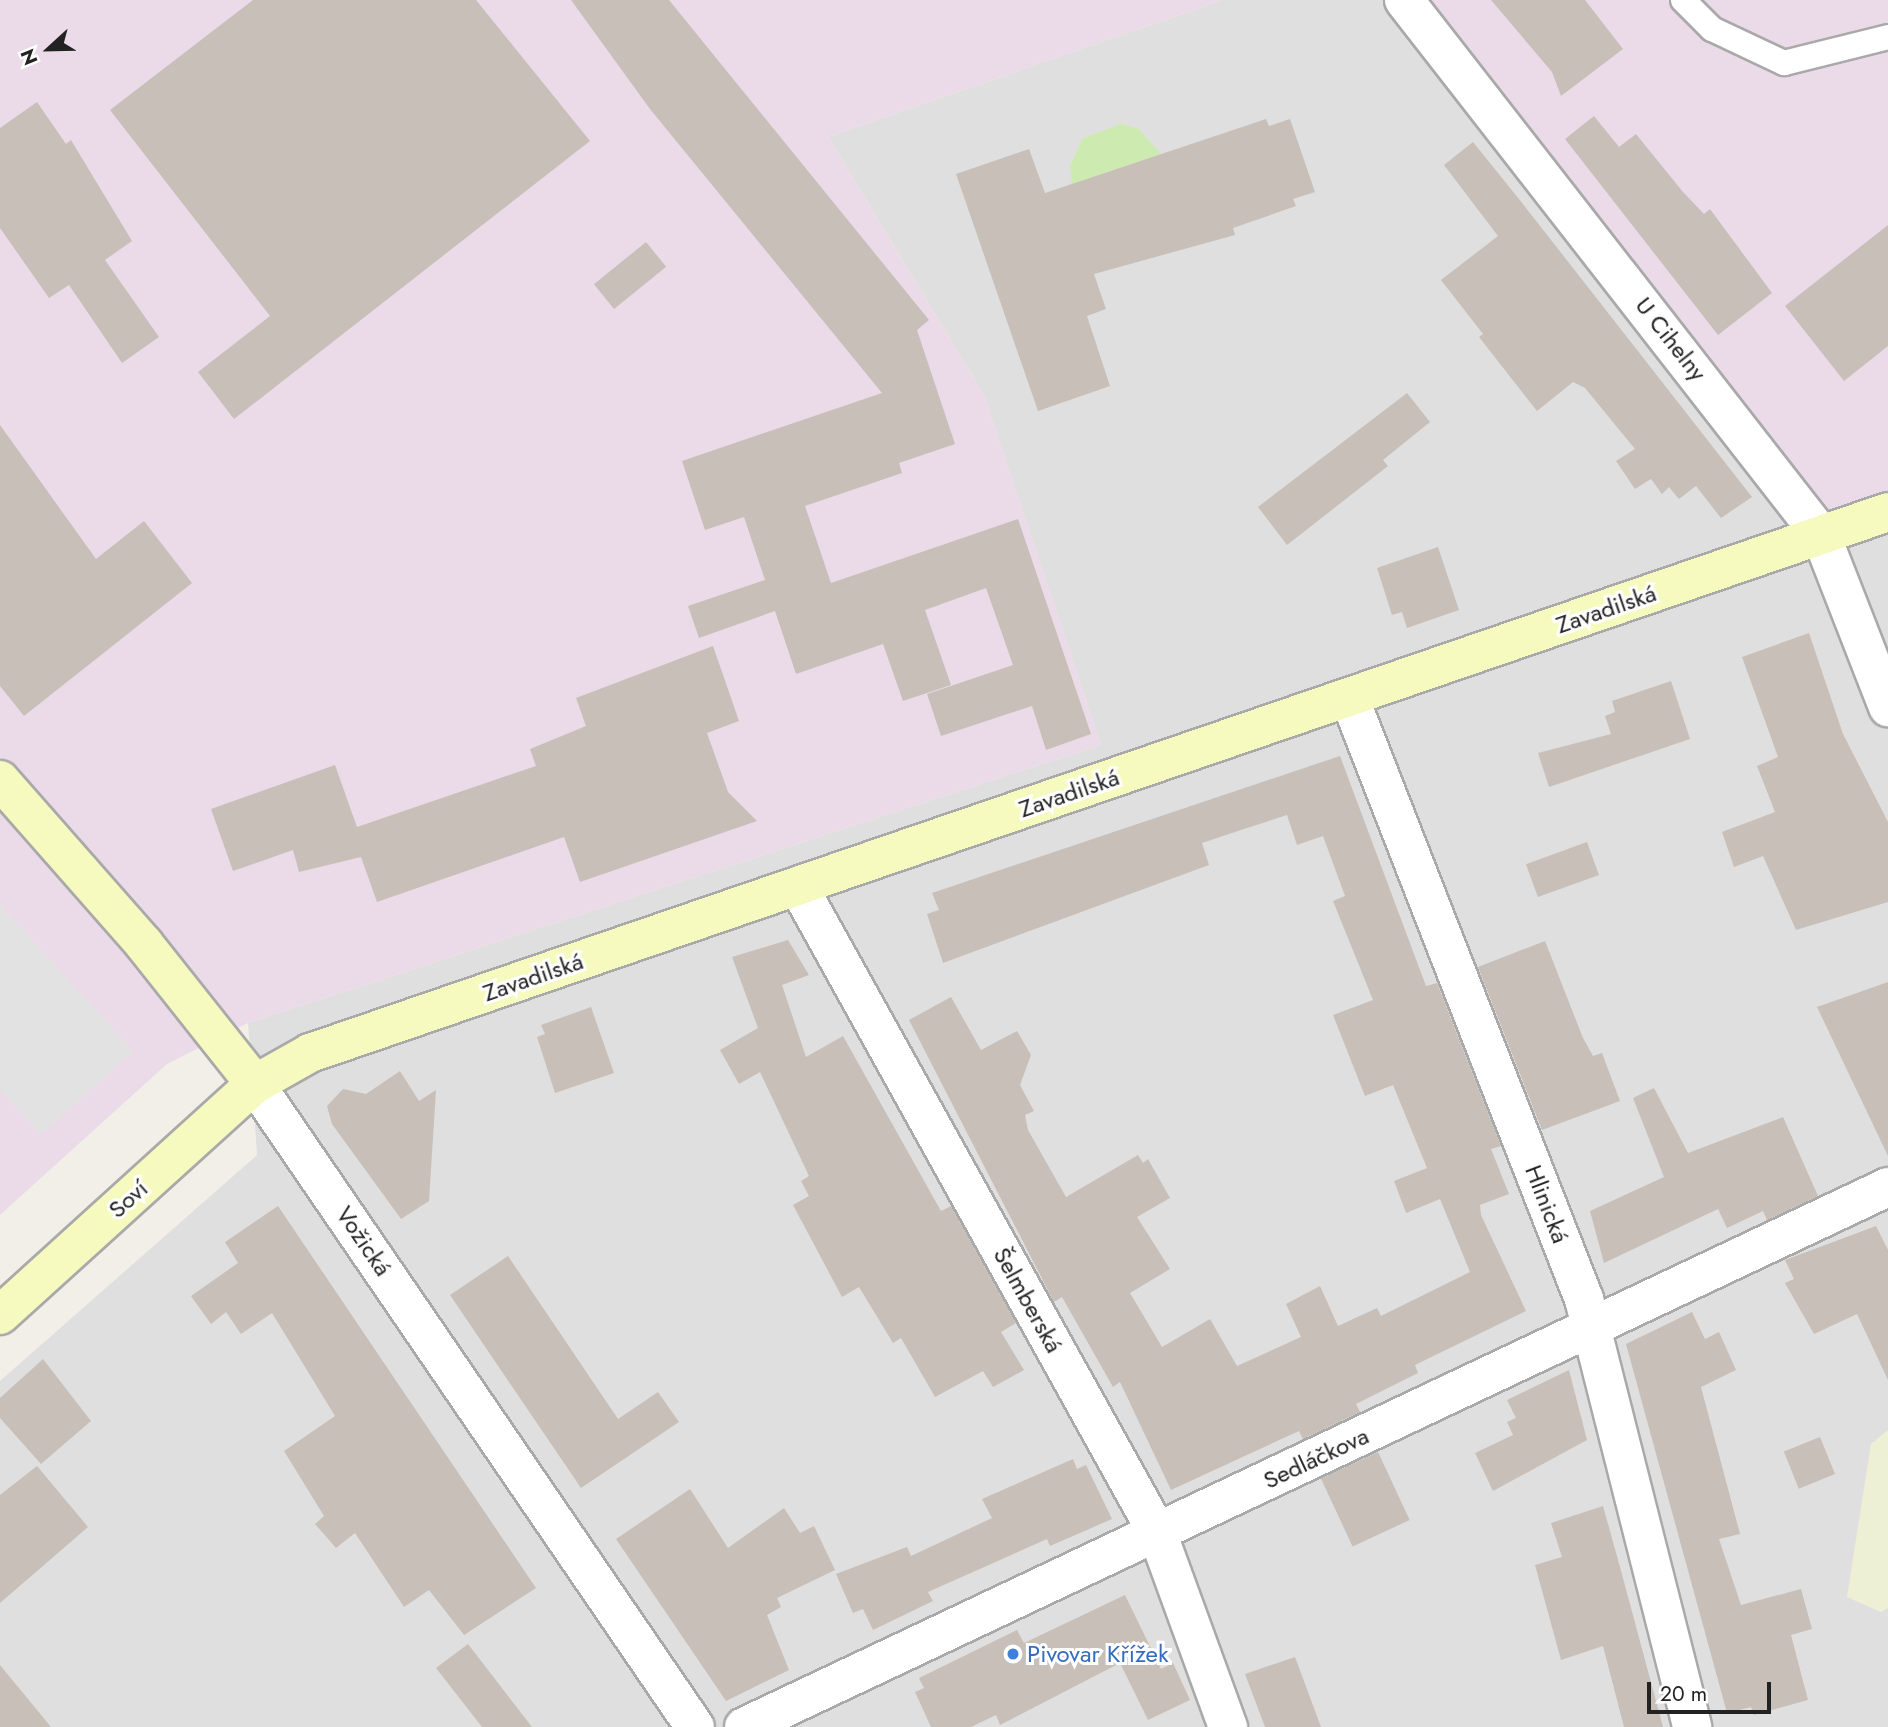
<!DOCTYPE html>
<html>
<head>
<meta charset="utf-8">
<style>
	body { margin:0 }
	#map { position:relative; width:1888px; height:1727px; overflow:hidden; background:#f2efe9; font-family:Jost,sans-serif }
	div>[style] { position:absolute }
	[style*='--x'] { left:calc(var(--x)*1px); top:calc(var(--y)*1px); width:calc(var(--w)*1px); rotate:calc(var(--a)*1deg) }
	.residential>* { inset:0; background:#e0dfdf }
	.industrial>* { inset:0; background:#ebdbe8 }
	.farmland>* { inset:0; background:#eef0d5 }
	.grass>* { inset:0; background:#cdebb0 }
	.parking>* { inset:0; background:#e2e2e2 }
	.building>* { inset:0; background:#c7bfb8; transform-origin:0 0 }
	.roads { filter:drop-shadow(2px 0 #a9a9a9) drop-shadow(-2px 0 #a9a9a9) drop-shadow(0 2px #a9a9a9) drop-shadow(0 -2px #a9a9a9) }
	.service>* { height:24px; margin:-12px; padding:0 12px; transform-origin:12px; border-radius:12px; background:#fff }
	.minor>* { height:38px; margin:-19px; padding:0 19px; transform-origin:19px; border-radius:19px; background:#fff }
	.secondary>* { height:38px; margin:-19px; padding:0 19px; transform-origin:19px; border-radius:19px; background:#f7fabf }
	.dots>* { width:19px; height:19px; translate:-50% -50%; box-sizing:border-box; border:4px solid #fff; border-radius:50% }
	span { translate:-50% -50%; white-space:nowrap; text-align:center; line-height:1.15; -webkit-text-stroke:6px #fff; paint-order:stroke }
	.street-label { font-size:24px; color:#222 }
	.shop-label { font-size:24px; color:#366cbe }
	.left { translate:0 -50%; text-align:left }
	.north { position:absolute; left:14px; top:14px; width:70px; height:70px; -webkit-text-stroke:5px #fff; paint-order:stroke; rotate:248deg; font-size:19px; font-weight:700; line-height:28px; text-align:center; color:#222 }
	.north::after { content:''; display:block; margin:auto; width:24px; height:32px; background:#222; clip-path:polygon(50% 0,100% 100%,50% 72%,0 100%) }
	.scale { position:absolute; left:1647px; top:1682px; width:124px; height:32px; box-sizing:border-box; border:4px solid #222; border-top:0; padding-left:9px; font-size:21px; line-height:24px; white-space:nowrap; color:#222; -webkit-text-stroke:5px #fff; paint-order:stroke }
</style>
</head>
<body>
<div id="map">
	<div class="residential">
		<i style="clip-path:polygon(1222px 0,1432px 0,1821px 511px,1888px 491px,1888px 1727px,0 1727px,0 1381px,257px 1155px,248px 1023px,1101px 745px,985px 397px,828px 137px)"></i>
	</div>
	<div class="industrial">
		<i style="clip-path:polygon(0 0,1222px 0,828px 137px,985px 397px,1101px 745px,248px 1023px,167px 1064px,0 1215px)"></i>
		<i style="clip-path:polygon(1432px 0,1888px 0,1888px 491px,1822px 511px)"></i>
	</div>
	<div class="farmland">
		<i style="clip-path:polygon(1888px 1430px,1888px 1608px,1881px 1612px,1847px 1597px,1871px 1444px)"></i>
	</div>
	<div class="grass">
		<i style="clip-path:polygon(1121px 124px,1139px 129px,1161px 154px,1072px 184px,1070px 166px,1083px 138px)"></i>
	</div>
	<div class="parking">
		<i style="clip-path:polygon(0 904px,133px 1051px,41px 1135px,0 1090px)"></i>
	</div>
	<div class="building">
		<i style="clip-path:polygon(253px 0,476px 0,590px 141px,234px 419px,198px 372px,270px 316px,110px 110px)"></i>
		<i style="clip-path:polygon(571px 0,669px 0,929px 320px,917px 330px,955px 444px,899px 463px,902px 473px,805px 506px,831px 583px,1018px 519px,1091px 734px,1046px 750px,1032px 706px,941px 736px,927px 694px,1013px 665px,986px 588px,925px 610px,951px 685px,903px 701px,883px 644px,796px 674px,775px 611px,699px 638px,688px 606px,765px 580px,744px 517px,705px 530px,682px 461px,882px 393px,650px 109px)"></i>
		<i style="clip-path:polygon(1491px 0,1585px 0,1623px 49px,1561px 96px,1552px 72px)"></i>
		<i style="clip-path:polygon(37px 102px,66px 144px,71px 140px,132px 241px,105px 260px,159px 337px,122px 363px,69px 285px,49px 298px,0 228px,0 128px)"></i>
		<i style="clip-path:polygon(1594px 116px,1619px 147px,1636px 134px,1683px 192px,1704px 214px,1710px 209px,1772px 293px,1718px 335px,1565px 139px)"></i>
		<i style="clip-path:polygon(1266px 119px,1269px 126px,1290px 119px,1315px 192px,1293px 199px,1296px 206px,1233px 228px,1235px 235px,1094px 274px,1106px 309px,1087px 316px,1110px 386px,1038px 411px,956px 174px,1029px 149px,1045px 193px)"></i>
		<i style="clip-path:polygon(1473px 142px,1519px 199px,1752px 497px,1721px 518px,1696px 486px,1679px 499px,1669px 487px,1662px 494px,1651px 479px,1635px 489px,1616px 461px,1635px 449px,1585px 388px,1573px 382px,1537px 411px,1479px 337px,1483px 334px,1441px 280px,1498px 236px,1444px 165px)"></i>
		<i style="clip-path:polygon(1888px 225px,1888px 346px,1844px 381px,1785px 306px)"></i>
		<i style="left:646px;top:242px;width:32px;height:67px;rotate:51deg"></i>
		<i style="clip-path:polygon(1407px 393px,1430px 422px,1383px 460px,1388px 466px,1287px 545px,1258px 507px)"></i>
		<i style="clip-path:polygon(0 425px,96px 559px,144px 521px,192px 583px,24px 716px,0 686px)"></i>
		<i style="clip-path:polygon(1438px 547px,1459px 610px,1407px 628px,1402px 612px,1392px 615px,1377px 568px)"></i>
		<i style="clip-path:polygon(1809px 633px,1843px 734px,1888px 822px,1888px 902px,1796px 930px,1763px 856px,1734px 867px,1722px 832px,1775px 812px,1757px 766px,1778px 757px,1742px 657px)"></i>
		<i style="clip-path:polygon(713px 646px,739px 721px,707px 733px,728px 792px,757px 821px,580px 882px,564px 837px,377px 902px,361px 857px,299px 872px,293px 850px,233px 871px,211px 809px,335px 765px,357px 827px,536px 766px,530px 749px,586px 726px,576px 698px)"></i>
		<i style="clip-path:polygon(1671px 681px,1690px 739px,1549px 787px,1538px 753px,1611px 734px,1605px 716px,1615px 712px,1612px 701px)"></i>
		<i style="clip-path:polygon(1340px 756px,1426px 986px,1437px 983px,1501px 1146px,1491px 1149px,1509px 1194px,1480px 1205px,1481px 1215px,1526px 1311px,1415px 1365px,1418px 1373px,1356px 1404px,1360px 1412px,1303px 1439px,1299px 1431px,1171px 1490px,1120px 1382px,1113px 1387px,1062px 1297px,1054px 1302px,909px 1020px,951px 997px,981px 1050px,1017px 1031px,1031px 1055px,1020px 1085px,1034px 1111px,1025px 1115px,1028px 1130px,1066px 1197px,1138px 1155px,1143px 1163px,1148px 1159px,1170px 1198px,1137px 1217px,1170px 1269px,1130px 1293px,1162px 1347px,1210px 1319px,1237px 1366px,1301px 1337px,1286px 1304px,1320px 1286px,1338px 1326px,1377px 1308px,1381px 1316px,1470px 1272px,1440px 1199px,1406px 1213px,1394px 1181px,1427px 1168px,1393px 1085px,1365px 1096px,1333px 1015px,1373px 1000px,1333px 901px,1345px 896px,1323px 836px,1297px 845px,1287px 815px,1241px 830px,1202px 843px,1209px 865px,943px 963px,927px 914px,939px 910px,932px 893px)"></i>
		<i style="left:1587px;top:842px;width:35px;height:65px;rotate:70deg"></i>
		<i style="clip-path:polygon(788px 940px,809px 975px,782px 985px,806px 1057px,843px 1036px,941px 1211px,951px 1206px,1016px 1323px,1001px 1332px,1024px 1370px,993px 1387px,983px 1371px,935px 1397px,901px 1338px,893px 1343px,859px 1287px,842px 1297px,793px 1205px,809px 1196px,801px 1181px,809px 1176px,760px 1072px,739px 1084px,720px 1050px,758px 1028px,732px 957px)"></i>
		<i style="clip-path:polygon(1545px 941px,1583px 1038px,1593px 1056px,1602px 1053px,1620px 1101px,1542px 1130px,1478px 967px)"></i>
		<i style="clip-path:polygon(1888px 982px,1888px 1156px,1817px 1007px)"></i>
		<i style="clip-path:polygon(591px 1007px,614px 1073px,555px 1093px,537px 1037px,545px 1034px,541px 1025px)"></i>
		<i style="clip-path:polygon(400px 1071px,419px 1101px,436px 1090px,429px 1201px,401px 1219px,332px 1124px,327px 1106px,343px 1089px,366px 1094px)"></i>
		<i style="clip-path:polygon(1654px 1088px,1688px 1153px,1783px 1117px,1818px 1196px,1767px 1220px,1763px 1211px,1727px 1228px,1718px 1209px,1604px 1263px,1590px 1211px,1664px 1177px,1633px 1098px)"></i>
		<i style="clip-path:polygon(278px 1206px,536px 1588px,464px 1635px,429px 1590px,404px 1607px,355px 1533px,336px 1548px,315px 1524px,324px 1516px,284px 1451px,335px 1416px,272px 1313px,241px 1334px,226px 1312px,211px 1324px,191px 1296px,238px 1263px,225px 1242px)"></i>
		<i style="clip-path:polygon(1876px 1226px,1888px 1250px,1888px 1380px,1857px 1314px,1814px 1334px,1785px 1283px,1794px 1279px,1785px 1260px)"></i>
		<i style="clip-path:polygon(508px 1256px,618px 1419px,658px 1392px,679px 1422px,581px 1488px,450px 1295px)"></i>
		<i style="clip-path:polygon(1692px 1312px,1705px 1339px,1719px 1332px,1736px 1370px,1701px 1387px,1740px 1534px,1719px 1539px,1741px 1605px,1801px 1589px,1812px 1629px,1791px 1635px,1808px 1700px,1754px 1715px,1751px 1707px,1727px 1713px,1626px 1344px)"></i>
		<i style="clip-path:polygon(43px 1359px,91px 1421px,41px 1464px,0 1418px,0 1398px)"></i>
		<i style="clip-path:polygon(1569px 1370px,1587px 1440px,1493px 1491px,1475px 1453px,1513px 1435px,1507px 1422px,1516px 1418px,1507px 1400px)"></i>
		<i style="left:1820px;top:1437px;width:40px;height:39px;rotate:68deg"></i>
		<i style="left:1378px;top:1452px;width:75px;height:63px;rotate:65deg"></i>
		<i style="clip-path:polygon(1073px 1459px,1077px 1469px,1086px 1465px,1112px 1519px,1050px 1546px,1047px 1539px,928px 1592px,933px 1601px,873px 1630px,863px 1609px,853px 1613px,836px 1574px,907px 1547px,911px 1556px,992px 1518px,982px 1499px)"></i>
		<i style="clip-path:polygon(37px 1466px,88px 1527px,0 1603px,0 1495px)"></i>
		<i style="clip-path:polygon(690px 1489px,728px 1548px,784px 1508px,800px 1533px,814px 1526px,835px 1570px,777px 1598px,781px 1607px,767px 1615px,789px 1670px,726px 1701px,616px 1539px)"></i>
		<i style="clip-path:polygon(1603px 1506px,1620px 1567px,1663px 1727px,1624px 1727px,1603px 1646px,1561px 1660px,1535px 1565px,1562px 1557px,1551px 1523px)"></i>
		<i style="clip-path:polygon(1125px 1595px,1161px 1669px,1173px 1663px,1190px 1700px,1148px 1720px,1120px 1663px,1000px 1725px,996px 1715px,971px 1727px,931px 1727px,915px 1692px,924px 1688px,919px 1678px,1017px 1630px,1024px 1643px)"></i>
		<i style="clip-path:polygon(468px 1644px,532px 1727px,482px 1727px,436px 1668px)"></i>
		<i style="clip-path:polygon(1295px 1657px,1321px 1727px,1265px 1727px,1245px 1674px)"></i>
		<i style="clip-path:polygon(0 1665px,51px 1727px,0 1727px)"></i>
	</div>
	<div class="roads">
		<div class="service">
			<i style="--x:1683;--y:0;--w:41;--a:45"></i>
			<i style="--x:1712;--y:29;--w:80;--a:25.3"></i>
			<i style="--x:1784;--y:63;--w:107;--a:-14"></i>
		</div>
		<div class="minor">
			<i style="--x:1404;--y:0;--w:678;--a:52.07"></i>
			<i style="--x:1821;--y:535;--w:185;--a:68.7"></i>
			<i style="--x:1349;--y:697;--w:646;--a:68.68"></i>
			<i style="--x:1584;--y:1299;--w:441;--a:75.8"></i>
			<i style="--x:798;--y:886;--w:739;--a:60.94"></i>
			<i style="--x:1157;--y:1532;--w:208;--a:70"></i>
			<i style="--x:255;--y:1084;--w:779;--a:55.62"></i>
			<i style="--x:744;--y:1727;--w:1265;--a:-25.27"></i>
		</div>
		<div class="secondary">
			<i style="--x:0;--y:780;--w:218;--a:48.7"></i>
			<i style="--x:144;--y:944;--w:179;--a:51.6"></i>
			<i style="--x:0;--y:1315;--w:344;--a:-42.2"></i>
			<i style="--x:255;--y:1084;--w:63;--a:-29.4"></i>
			<i style="--x:310;--y:1053;--w:1668;--a:-18.92"></i>
		</div>
	</div>
	<div class="dots">
		<i style="left:1013px;top:1654px;background:#3f7fe0"></i>
	</div>
	<div class="street-label">
		<span style="left:1671px;top:339px;rotate:52deg">U Cihelny</span>
		<span style="left:1606px;top:609px;rotate:-19deg">Zavadilská</span>
		<span style="left:1069px;top:793px;rotate:-19deg">Zavadilská</span>
		<span style="left:533px;top:977px;rotate:-19deg">Zavadilská</span>
		<span style="left:128px;top:1199px;rotate:-42deg">Soví</span>
		<span style="left:1547px;top:1204px;rotate:69deg">Hlinická</span>
		<span style="left:364px;top:1241px;rotate:56deg">Vožická</span>
		<span style="left:1028px;top:1300px;rotate:61deg">Šelmberská</span>
		<span style="left:1316px;top:1458px;rotate:-25deg">Sedláčkova</span>
	</div>
	<div class="shop-label">
		<span class="left" style="left:1027px;top:1654px">Pivovar Křížek</span>
	</div>
	<div class="north">N</div>
	<div class="scale">20 m</div>
</div>
</body>
</html>
